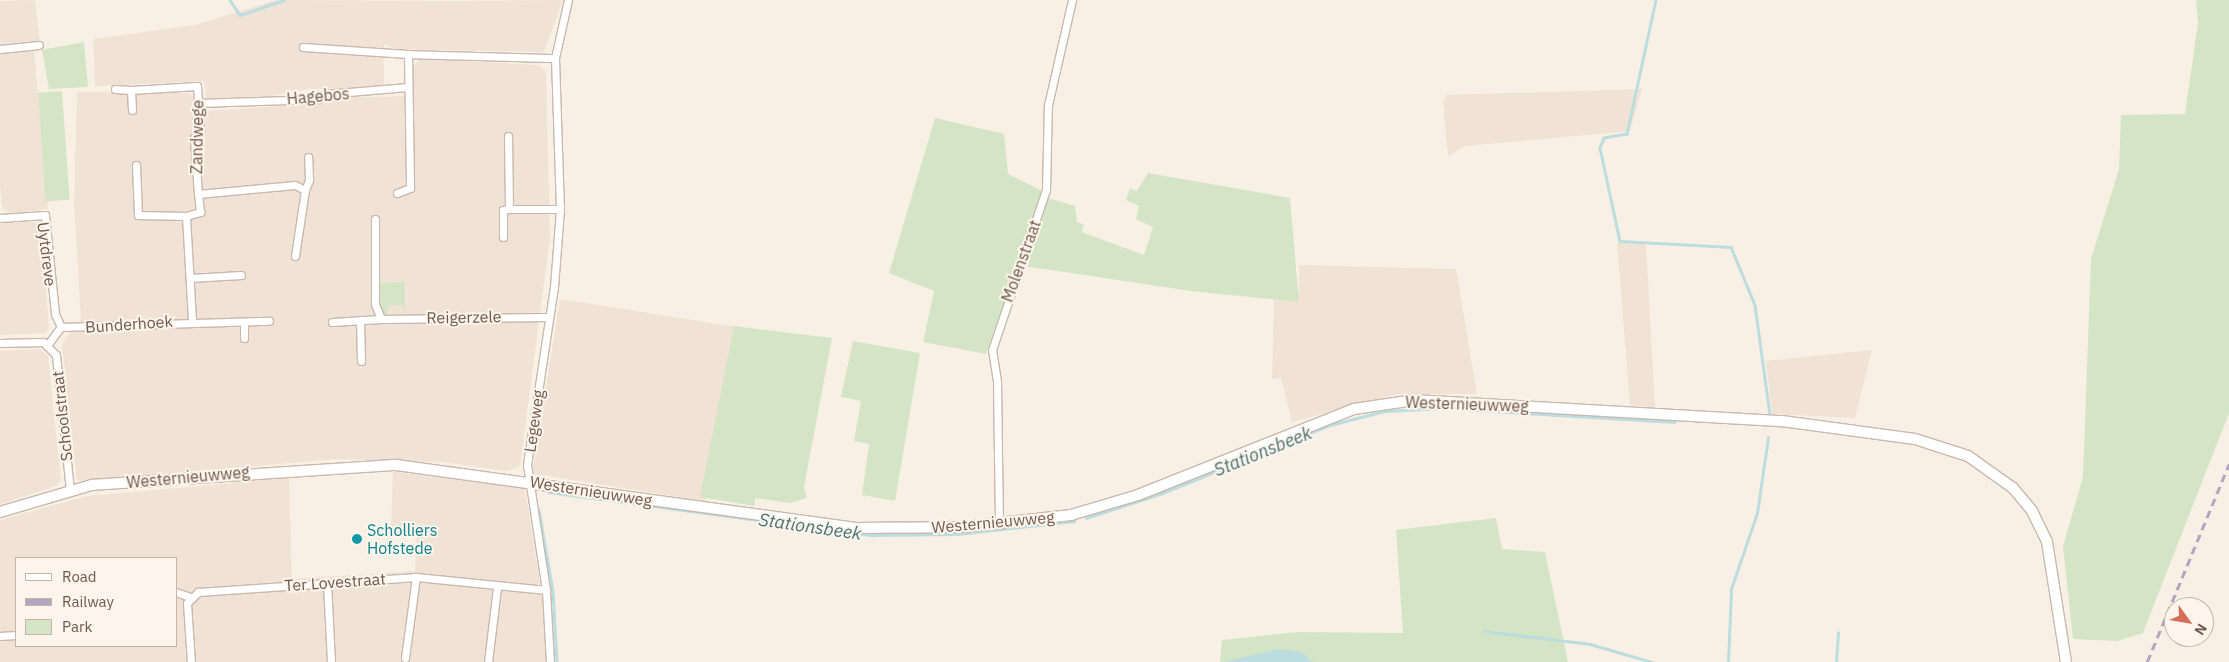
<!DOCTYPE html>
<html>
<head>
<meta charset="utf-8">
<style>
	body { margin:0 }
	#map { position:relative; width:2229px; height:662px; overflow:hidden; background:#f9f0e5; font-family:"IBM Plex Sans",sans-serif }
	div>[style] { position:absolute }
	[style*='--x'] { left:calc(var(--x)*1px); top:calc(var(--y)*1px); width:calc(var(--w)*1px); rotate:calc(var(--a)*1deg) }
	.residential>* { inset:0; background:#f0e2d4; transform-origin:0 0 }
	.green>* { inset:0; background:#d4e5c5; transform-origin:0 0 }
	.water>* { inset:0; background:#bcdde0 }
	.stream>* { height:2.5px; margin:-1.25px; padding:0 1.25px; transform-origin:1.25px; border-radius:1.25px; background:#bcdde0 }
	.roads { filter:drop-shadow(1px 0 #c9b8ad) drop-shadow(-1px 0 #c9b8ad) drop-shadow(0 1px #c9b8ad) drop-shadow(0 -1px #c9b8ad) }
	.street>* { height:7px; margin:-3.5px; padding:0 3.5px; transform-origin:3.5px; border-radius:3.5px; background:#fff }
	.secondary>* { height:10px; margin:-5px; padding:0 5px; transform-origin:5px; border-radius:5px; background:#fff }
	.rail>* { height:2.5px; margin-top:-1.25px; transform-origin:0; background:repeating-linear-gradient(90deg,#b3a5c1 0 8px,transparent 0 13px) }
	.dots>* { width:14px; height:14px; translate:-50% -50%; box-sizing:border-box; border:2px solid #fdf5eb; border-radius:50% }
	span { translate:-50% -50%; white-space:nowrap; text-align:center; line-height:1.15; -webkit-text-stroke:4px #fdf5eb; paint-order:stroke }
	.street-label { font-size:16px; color:#6f584d }
	.culture-label { font-size:16px; color:#0d838f }
	.left { translate:0 -50%; text-align:left }
	.water-label { font-size:18px; color:#477379; font-style:italic }
	.legend { position:absolute; left:15px; top:557px; width:162px; height:90px; box-sizing:border-box; background:#fdf5eb; border:1px solid #c4b6ac; margin:0; padding:6px 9px; list-style:none; font-size:15px; color:#6f584d }
	.legend li { display:flex; align-items:center; gap:10px; height:25px }
	.legend b { width:25px; border:1px solid #c4b6ac }
	.north { position:absolute; left:2164px; top:597px; width:50px; height:50px; box-sizing:border-box; background:#fdf5eb; border:1px solid #c4b6ac; border-radius:50%; rotate:122deg; font-size:14px; font-weight:700; line-height:20px; text-align:center; color:#6f584d }
	.north::after { content:''; display:block; margin:auto; width:18px; height:22px; background:#d56e59; clip-path:polygon(50% 0,100% 100%,50% 72%,0 100%) }
</style>
</head>
<body>
<div id="map">
	<div class="residential">
		<i style="clip-path:polygon(35px 0,40px 41px,0 44px,0 1px)"></i>
		<i style="clip-path:polygon(276px 0,452px 1px,563px 0,544px 52px,396px 49px,384px 44px,384px 88px,310px 89px,266px 97px,206px 98px,204px 81px,95px 86px,93px 39px,195px 25px)"></i>
		<i style="clip-path:polygon(34px 49px,48px 209px,12px 214px,2px 209px,0 185px,0 52px)"></i>
		<i style="clip-path:polygon(420px 59px,539px 65px,546px 72px,550px 238px,520px 466px,507px 471px,443px 462px,338px 459px,77px 481px,62px 344px,81px 319px,74px 205px,77px 92px,189px 93px,207px 111px,326px 103px,331px 98px,414px 96px,413px 66px)"></i>
		<i style="clip-path:polygon(1642px 89px,1630px 131px,1465px 146px,1448px 156px,1443px 101px,1447px 95px)"></i>
		<i style="clip-path:polygon(35px 222px,41px 226px,49px 328px,46px 333px,0 335px,0 223px)"></i>
		<i style="clip-path:polygon(1617px 243px,1646px 244px,1655px 407px,1630px 405px)"></i>
		<i style="clip-path:polygon(1299px 265px,1456px 269px,1477px 394px,1397px 394px,1292px 422px,1281px 378px,1272px 379px,1274px 298px,1299px 302px)"></i>
		<i style="left:560px;top:299px;width:176px;height:177px;rotate:9deg"></i>
		<i style="clip-path:polygon(40px 349px,48px 356px,61px 480px,56px 486px,0 504px,0 351px)"></i>
		<i style="clip-path:polygon(1872px 350px,1855px 418px,1772px 414px,1766px 361px)"></i>
		<i style="clip-path:polygon(393px 472px,525px 488px,543px 603px,547px 662px,0 662px,0 640px,16px 640px,16px 646px,176px 646px,176px 558px,16px 558px,16px 632px,0 632px,0 520px,87px 496px,289px 478px,292px 579px,415px 571px,417px 534px,391px 530px)"></i>
	</div>
	<div class="green">
		<i style="clip-path:polygon(2196px 0,2229px 0,2229px 413px,2143px 633px,2117px 641px,2073px 639px,2063px 546px,2083px 477px,2091px 259px,2119px 169px,2121px 115px,2185px 114px,2198px 23px)"></i>
		<i style="clip-path:polygon(84px 42px,88px 87px,49px 89px,42px 50px)"></i>
		<i style="left:62px;top:91px;width:109px;height:24px;rotate:86deg"></i>
		<i style="clip-path:polygon(935px 118px,1004px 134px,1008px 174px,1042px 191px,986px 354px,923px 342px,934px 291px,889px 273px)"></i>
		<i style="clip-path:polygon(1148px 173px,1290px 198px,1299px 302px,1191px 291px,1024px 266px,1048px 198px,1075px 206px,1077px 222px,1084px 225px,1082px 232px,1144px 255px,1153px 227px,1136px 219px,1139px 206px,1126px 200px,1130px 188px,1137px 191px)"></i>
		<i style="clip-path:polygon(405px 282px,405px 315px,403px 305px,388px 305px,387px 315px,383px 314px,379px 308px,379px 283px)"></i>
		<i style="clip-path:polygon(734px 326px,832px 338px,804px 487px,807px 498px,790px 503px,755px 498px,755px 506px,700px 497px)"></i>
		<i style="clip-path:polygon(853px 341px,920px 353px,895px 501px,862px 495px,869px 444px,854px 441px,861px 401px,841px 397px)"></i>
		<i style="clip-path:polygon(1496px 518px,1502px 549px,1545px 552px,1568px 662px,1220px 662px,1222px 640px,1297px 632px,1403px 633px,1396px 530px)"></i>
	</div>
	<div class="water">
		<i style="clip-path:polygon(1278px 649px,1301px 652px,1313px 662px,1224px 662px)"></i>
	</div>
	<div class="stream">
		<i style="--x:230;--y:0;--w:18;--a:56"></i>
		<i style="--x:240;--y:15;--w:46;--a:-18.8"></i>
		<i style="--x:1656;--y:0;--w:137;--a:102.2"></i>
		<i style="--x:1627;--y:134;--w:23;--a:170"></i>
		<i style="--x:1604;--y:138;--w:11;--a:112"></i>
		<i style="--x:1600;--y:148;--w:95;--a:77.9"></i>
		<i style="--x:1620;--y:241;--w:111;--a:3.1"></i>
		<i style="--x:1731;--y:247;--w:63;--a:67.5"></i>
		<i style="--x:1755;--y:305;--w:111;--a:82.2"></i>
		<i style="--x:1457;--y:409;--w:218;--a:3.4"></i>
		<i style="--x:548;--y:492;--w:327;--a:7.6"></i>
		<i style="--x:872;--y:535;--w:86;--a:-0.7"></i>
		<i style="--x:958;--y:534;--w:117;--a:-6.4"></i>
		<i style="--x:539;--y:510;--w:82;--a:80.2"></i>
		<i style="--x:553;--y:591;--w:71;--a:86.8"></i>
		<i style="--x:1086;--y:518;--w:81;--a:-18"></i>
		<i style="--x:1163;--y:493;--w:180;--a:-22.2"></i>
		<i style="--x:1330;--y:425;--w:57;--a:-14.3"></i>
		<i style="--x:1385;--y:411;--w:60;--a:-2.9"></i>
		<i style="--x:1484;--y:631;--w:107;--a:7"></i>
		<i style="--x:1590;--y:644;--w:65;--a:16.2"></i>
		<i style="--x:1728;--y:662;--w:73;--a:-87.6"></i>
		<i style="--x:1731;--y:589;--w:80;--a:-71.1"></i>
		<i style="--x:1757;--y:513;--w:76;--a:-81.7"></i>
		<i style="--x:1836;--y:662;--w:29;--a:-86"></i>
	</div>
	<div class="roads">
		<div class="street">
			<i style="--x:303;--y:47;--w:105;--a:3.8"></i>
			<i style="--x:408;--y:54;--w:134;--a:89.1"></i>
			<i style="--x:410;--y:188;--w:14;--a:159"></i>
			<i style="--x:0;--y:49;--w:39;--a:-6"></i>
			<i style="--x:408;--y:54;--w:147;--a:1.6"></i>
			<i style="--x:115;--y:89;--w:16;--a:4"></i>
			<i style="--x:198;--y:103;--w:121;--a:-1.9"></i>
			<i style="--x:319;--y:99;--w:8;--a:-40"></i>
			<i style="--x:325;--y:94;--w:83;--a:-4.8"></i>
			<i style="--x:132;--y:110;--w:20;--a:-93"></i>
			<i style="--x:131;--y:90;--w:66;--a:-3.5"></i>
			<i style="--x:197;--y:86;--w:45;--a:86.2"></i>
			<i style="--x:200;--y:131;--w:9;--a:131"></i>
			<i style="--x:194;--y:138;--w:56;--a:85.9"></i>
			<i style="--x:508;--y:136;--w:73;--a:89.2"></i>
			<i style="--x:509;--y:209;--w:51;--a:0"></i>
			<i style="--x:136;--y:165;--w:50;--a:87.7"></i>
			<i style="--x:138;--y:215;--w:48;--a:1.2"></i>
			<i style="--x:186;--y:216;--w:15;--a:-16"></i>
			<i style="--x:200;--y:212;--w:18;--a:-96"></i>
			<i style="--x:198;--y:194;--w:97;--a:-5.3"></i>
			<i style="--x:295;--y:185;--w:11;--a:27"></i>
			<i style="--x:305;--y:190;--w:11;--a:-68"></i>
			<i style="--x:309;--y:180;--w:23;--a:-92"></i>
			<i style="--x:186;--y:216;--w:104;--a:86.7"></i>
			<i style="--x:0;--y:218;--w:45;--a:-3.8"></i>
			<i style="--x:45;--y:215;--w:100;--a:84.2"></i>
			<i style="--x:55;--y:314;--w:14;--a:65"></i>
			<i style="--x:61;--y:327;--w:208;--a:-1.7"></i>
			<i style="--x:375;--y:219;--w:85;--a:90"></i>
			<i style="--x:375;--y:304;--w:16;--a:68"></i>
			<i style="--x:381;--y:319;--w:167;--a:-0.7"></i>
			<i style="--x:503;--y:237;--w:27;--a:-90"></i>
			<i style="--x:503;--y:210;--w:6;--a:-9"></i>
			<i style="--x:295;--y:256;--w:67;--a:-81.4"></i>
			<i style="--x:190;--y:278;--w:51;--a:-3.4"></i>
			<i style="--x:360;--y:320;--w:41;--a:88.6"></i>
			<i style="--x:244;--y:322;--w:16;--a:90"></i>
			<i style="--x:332;--y:322;--w:49;--a:-3.5"></i>
			<i style="--x:0;--y:343;--w:43;--a:-1.3"></i>
			<i style="--x:43;--y:342;--w:18;--a:45"></i>
			<i style="--x:56;--y:355;--w:136;--a:84.1"></i>
			<i style="--x:48;--y:344;--w:21;--a:-53"></i>
			<i style="--x:999;--y:525;--w:144;--a:-90.8"></i>
			<i style="--x:997;--y:381;--w:31;--a:-99"></i>
			<i style="--x:992;--y:350;--w:169;--a:-71.4"></i>
			<i style="--x:1046;--y:190;--w:85;--a:-88.7"></i>
			<i style="--x:1048;--y:105;--w:108;--a:-77.1"></i>
			<i style="--x:327;--y:583;--w:79;--a:87.1"></i>
			<i style="--x:176;--y:592;--w:15;--a:20"></i>
			<i style="--x:0;--y:636;--w:16;--a:-4"></i>
			<i style="--x:405;--y:658;--w:82;--a:-82.3"></i>
			<i style="--x:191;--y:662;--w:59;--a:-93.9"></i>
			<i style="--x:187;--y:603;--w:16;--a:-45"></i>
			<i style="--x:198;--y:592;--w:219;--a:-3.9"></i>
			<i style="--x:416;--y:577;--w:131;--a:5.7"></i>
			<i style="--x:488;--y:662;--w:75;--a:-83.1"></i>
			<i style="--x:550;--y:662;--w:72;--a:-93.2"></i>
			<i style="--x:546;--y:590;--w:126;--a:-98.6"></i>
			<i style="--x:527;--y:465;--w:180;--a:-81.4"></i>
			<i style="--x:554;--y:287;--w:78;--a:-85.6"></i>
			<i style="--x:560;--y:209;--w:151;--a:-91.9"></i>
			<i style="--x:555;--y:58;--w:59;--a:-77.4"></i>
		</div>
		<div class="secondary">
			<i style="--x:0;--y:512;--w:96;--a:-16.4"></i>
			<i style="--x:92;--y:485;--w:305;--a:-3.8"></i>
			<i style="--x:396;--y:465;--w:466;--a:7.8"></i>
			<i style="--x:858;--y:528;--w:105;--a:-0.5"></i>
			<i style="--x:963;--y:527;--w:109;--a:-6.3"></i>
			<i style="--x:1071;--y:515;--w:70;--a:-16.6"></i>
			<i style="--x:1138;--y:495;--w:232;--a:-21.7"></i>
			<i style="--x:1354;--y:409;--w:61;--a:-8.5"></i>
			<i style="--x:1414;--y:400;--w:369;--a:3.3"></i>
			<i style="--x:1782;--y:421;--w:134;--a:7.7"></i>
			<i style="--x:1915;--y:439;--w:56;--a:17.8"></i>
			<i style="--x:1968;--y:456;--w:55;--a:35.4"></i>
			<i style="--x:2013;--y:488;--w:30;--a:50"></i>
			<i style="--x:2032;--y:511;--w:34;--a:64"></i>
			<i style="--x:2047;--y:542;--w:121;--a:81"></i>
		</div>
	</div>
	<div class="rail">
		<i style="--x:2147;--y:662;--w:214;--a:-67.5"></i>
	</div>
	<div class="dots">
		<i style="left:357px;top:539px;background:#0f9aa8"></i>
	</div>
	<div class="street-label">
		<span style="left:318px;top:96px;rotate:-5deg">Hagebos</span>
		<span style="left:197px;top:137px;rotate:-89deg">Zandwege</span>
		<span style="left:47px;top:254px;rotate:83deg">Uytdreve</span>
		<span style="left:1021px;top:261px;rotate:-70deg">Molenstraat</span>
		<span style="left:464px;top:317px;rotate:-1deg">Reigerzele</span>
		<span style="left:129px;top:324px;rotate:-4deg">Bunderhoek</span>
		<span style="left:1467px;top:404px;rotate:2deg">Westernieuwweg</span>
		<span style="left:62px;top:416px;rotate:-96deg">Schoolstraat</span>
		<span style="left:534px;top:421px;rotate:-82deg">Legeweg</span>
		<span style="left:188px;top:477px;rotate:-5deg">Westernieuwweg</span>
		<span style="left:591px;top:491px;rotate:9deg">Westernieuwweg</span>
		<span style="left:993px;top:522px;rotate:-5deg">Westernieuwweg</span>
		<span style="left:335px;top:582px;rotate:-4deg">Ter Lovestraat</span>
	</div>
	<div class="culture-label">
		<span class="left" style="left:367px;top:539px">Scholliers<br>Hofstede</span>
	</div>
	<div class="water-label">
		<span style="left:1263px;top:452px;rotate:-22deg">Stationsbeek</span>
		<span style="left:810px;top:527px;rotate:8deg">Stationsbeek</span>
	</div>
	<ul class="legend">
	<li><b style="height:6px;background:#fff"></b>Road</li>
	<li><b style="height:6px;background:#b3a5c1"></b>Railway</li>
	<li><b style="height:14px;background:#d4e5c5"></b>Park</li>
	</ul>
	<div class="north">N</div>
</div>
</body>
</html>
